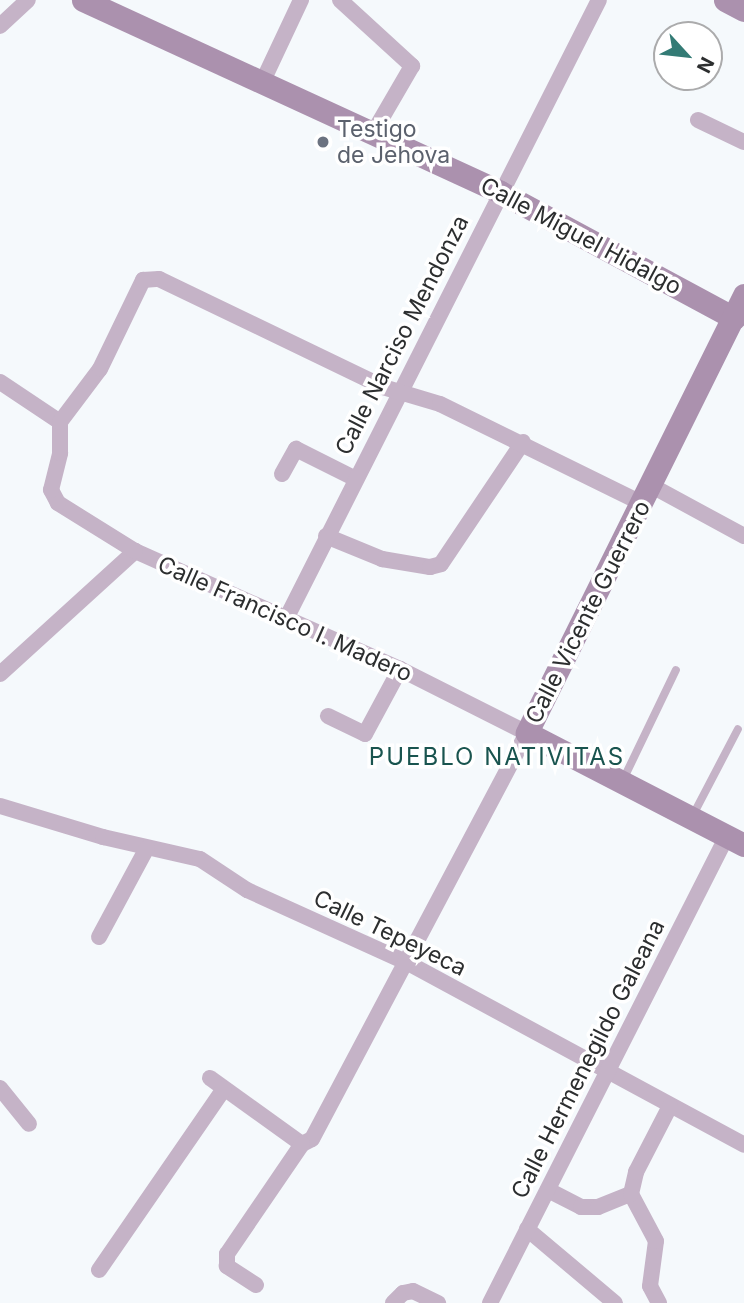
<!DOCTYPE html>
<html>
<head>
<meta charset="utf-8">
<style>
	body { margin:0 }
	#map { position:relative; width:744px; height:1303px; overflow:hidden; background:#f5f9fc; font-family:Inter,sans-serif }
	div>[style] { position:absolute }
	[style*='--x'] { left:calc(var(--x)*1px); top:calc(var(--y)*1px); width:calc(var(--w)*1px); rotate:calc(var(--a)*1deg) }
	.lane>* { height:8px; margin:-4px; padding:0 4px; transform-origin:4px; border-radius:4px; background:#c5b3c7 }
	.street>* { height:16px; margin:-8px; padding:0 8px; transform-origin:8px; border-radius:8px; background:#c5b3c7 }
	.secondary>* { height:23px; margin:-11.5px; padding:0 11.5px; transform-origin:11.5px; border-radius:11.5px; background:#ab91ae }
	.dots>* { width:19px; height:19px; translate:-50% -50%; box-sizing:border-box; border:4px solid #fff; border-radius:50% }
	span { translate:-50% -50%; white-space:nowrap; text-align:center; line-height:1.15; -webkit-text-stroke:7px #fff; paint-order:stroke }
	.worship-label { font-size:23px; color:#5b616d }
	.left { translate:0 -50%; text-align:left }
	.street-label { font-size:23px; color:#2c2e2f }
	.neighbourhood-label { font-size:24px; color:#19544f; letter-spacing:2px }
	.north { position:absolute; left:653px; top:21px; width:70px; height:70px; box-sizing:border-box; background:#fff; border:2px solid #ababac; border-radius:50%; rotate:117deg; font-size:19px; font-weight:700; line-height:28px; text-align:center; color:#2c2e2f }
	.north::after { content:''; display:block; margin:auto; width:24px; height:32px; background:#337b75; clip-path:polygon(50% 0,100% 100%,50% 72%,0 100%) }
</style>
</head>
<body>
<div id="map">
	<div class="lane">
		<i style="--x:623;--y:780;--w:122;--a:-64.3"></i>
		<i style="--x:692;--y:817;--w:99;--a:-62.4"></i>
	</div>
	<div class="street">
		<i style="--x:340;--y:0;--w:98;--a:42.5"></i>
		<i style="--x:412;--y:66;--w:78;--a:120.2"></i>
		<i style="--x:0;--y:26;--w:38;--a:-43"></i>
		<i style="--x:261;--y:85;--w:94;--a:-64.8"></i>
		<i style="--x:698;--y:120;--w:51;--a:25.6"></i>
		<i style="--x:0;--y:382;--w:72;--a:33.7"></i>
		<i style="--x:282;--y:474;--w:29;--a:-61"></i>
		<i style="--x:296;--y:449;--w:65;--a:26.6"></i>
		<i style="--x:652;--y:486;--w:105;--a:28.5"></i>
		<i style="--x:326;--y:536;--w:61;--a:22.3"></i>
		<i style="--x:382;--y:559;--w:49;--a:9.5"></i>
		<i style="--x:430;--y:567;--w:11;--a:-15"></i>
		<i style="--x:441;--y:564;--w:147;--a:-56.1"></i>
		<i style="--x:287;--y:617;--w:691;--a:-63.18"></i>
		<i style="--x:0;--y:674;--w:183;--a:-42.3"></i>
		<i style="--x:328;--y:716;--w:41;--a:25.9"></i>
		<i style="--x:365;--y:734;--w:74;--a:-61.7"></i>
		<i style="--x:0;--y:806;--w:108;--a:16.8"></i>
		<i style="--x:103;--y:837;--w:99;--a:12.8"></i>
		<i style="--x:200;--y:859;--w:56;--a:33.4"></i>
		<i style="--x:247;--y:890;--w:177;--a:24.4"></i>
		<i style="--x:408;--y:963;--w:382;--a:28.4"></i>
		<i style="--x:99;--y:937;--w:101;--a:-61.7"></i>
		<i style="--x:210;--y:1078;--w:113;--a:35.7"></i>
		<i style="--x:302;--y:1144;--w:11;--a:-27"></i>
		<i style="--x:312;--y:1139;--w:459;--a:-62.1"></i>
		<i style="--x:527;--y:733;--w:142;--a:-153.3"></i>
		<i style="--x:400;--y:669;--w:290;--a:-156"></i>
		<i style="--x:135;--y:551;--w:91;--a:-148.1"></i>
		<i style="--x:58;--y:503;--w:15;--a:-118"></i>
		<i style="--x:51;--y:490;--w:38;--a:-76"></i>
		<i style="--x:60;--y:453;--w:31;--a:-90"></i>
		<i style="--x:60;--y:422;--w:66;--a:-53"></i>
		<i style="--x:100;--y:369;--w:99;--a:-64.2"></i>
		<i style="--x:143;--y:280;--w:16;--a:-4"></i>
		<i style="--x:159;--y:279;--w:249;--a:25.7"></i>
		<i style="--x:383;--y:387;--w:59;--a:16.6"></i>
		<i style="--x:440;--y:404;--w:226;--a:26.2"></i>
		<i style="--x:0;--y:1088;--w:46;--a:51.1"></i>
		<i style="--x:548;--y:1190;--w:37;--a:27"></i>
		<i style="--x:581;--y:1207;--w:17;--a:0"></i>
		<i style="--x:598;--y:1207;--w:35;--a:-22"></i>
		<i style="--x:527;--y:1229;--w:115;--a:40.1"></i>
		<i style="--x:99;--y:1270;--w:220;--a:-55.4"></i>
		<i style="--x:256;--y:1285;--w:35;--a:-147"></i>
		<i style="--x:227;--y:1266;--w:12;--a:-90"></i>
		<i style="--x:227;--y:1254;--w:133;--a:-55.7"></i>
		<i style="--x:393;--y:1303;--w:14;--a:-45"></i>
		<i style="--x:403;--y:1293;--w:10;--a:-11"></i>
		<i style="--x:413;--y:1291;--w:28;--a:26"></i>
		<i style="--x:490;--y:1303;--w:524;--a:-63.09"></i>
		<i style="--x:659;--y:1303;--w:19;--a:-118"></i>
		<i style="--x:650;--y:1286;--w:45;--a:-82.4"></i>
		<i style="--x:656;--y:1241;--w:53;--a:-118"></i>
		<i style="--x:631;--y:1194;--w:23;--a:-77"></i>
		<i style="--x:636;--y:1172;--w:74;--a:-62.7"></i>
	</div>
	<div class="secondary">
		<i style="--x:83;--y:0;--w:459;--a:24.7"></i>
		<i style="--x:500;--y:192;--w:266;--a:28.3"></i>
		<i style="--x:725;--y:0;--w:21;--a:28"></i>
		<i style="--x:744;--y:295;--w:489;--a:116.4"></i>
		<i style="--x:527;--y:733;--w:244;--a:27.3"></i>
	</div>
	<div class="dots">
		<i style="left:323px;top:142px;background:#6b7280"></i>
	</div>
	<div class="worship-label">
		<span class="left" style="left:337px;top:142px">Testigo<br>de Jehova</span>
	</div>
	<div class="street-label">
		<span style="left:581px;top:236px;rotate:28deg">Calle Miguel Hidalgo</span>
		<span style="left:402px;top:335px;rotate:-63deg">Calle Narciso Mendonza</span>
		<span style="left:588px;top:612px;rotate:-63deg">Calle Vicente Guerrero</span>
		<span style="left:285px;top:619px;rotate:24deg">Calle Francisco I. Madero</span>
		<span style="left:390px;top:933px;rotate:26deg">Calle Tepeyeca</span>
		<span style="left:588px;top:1059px;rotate:-63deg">Calle Hermenegildo Galeana</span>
	</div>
	<div class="neighbourhood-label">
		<span style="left:497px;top:757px">PUEBLO NATIVITAS</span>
	</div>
	<div class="north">N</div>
</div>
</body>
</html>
